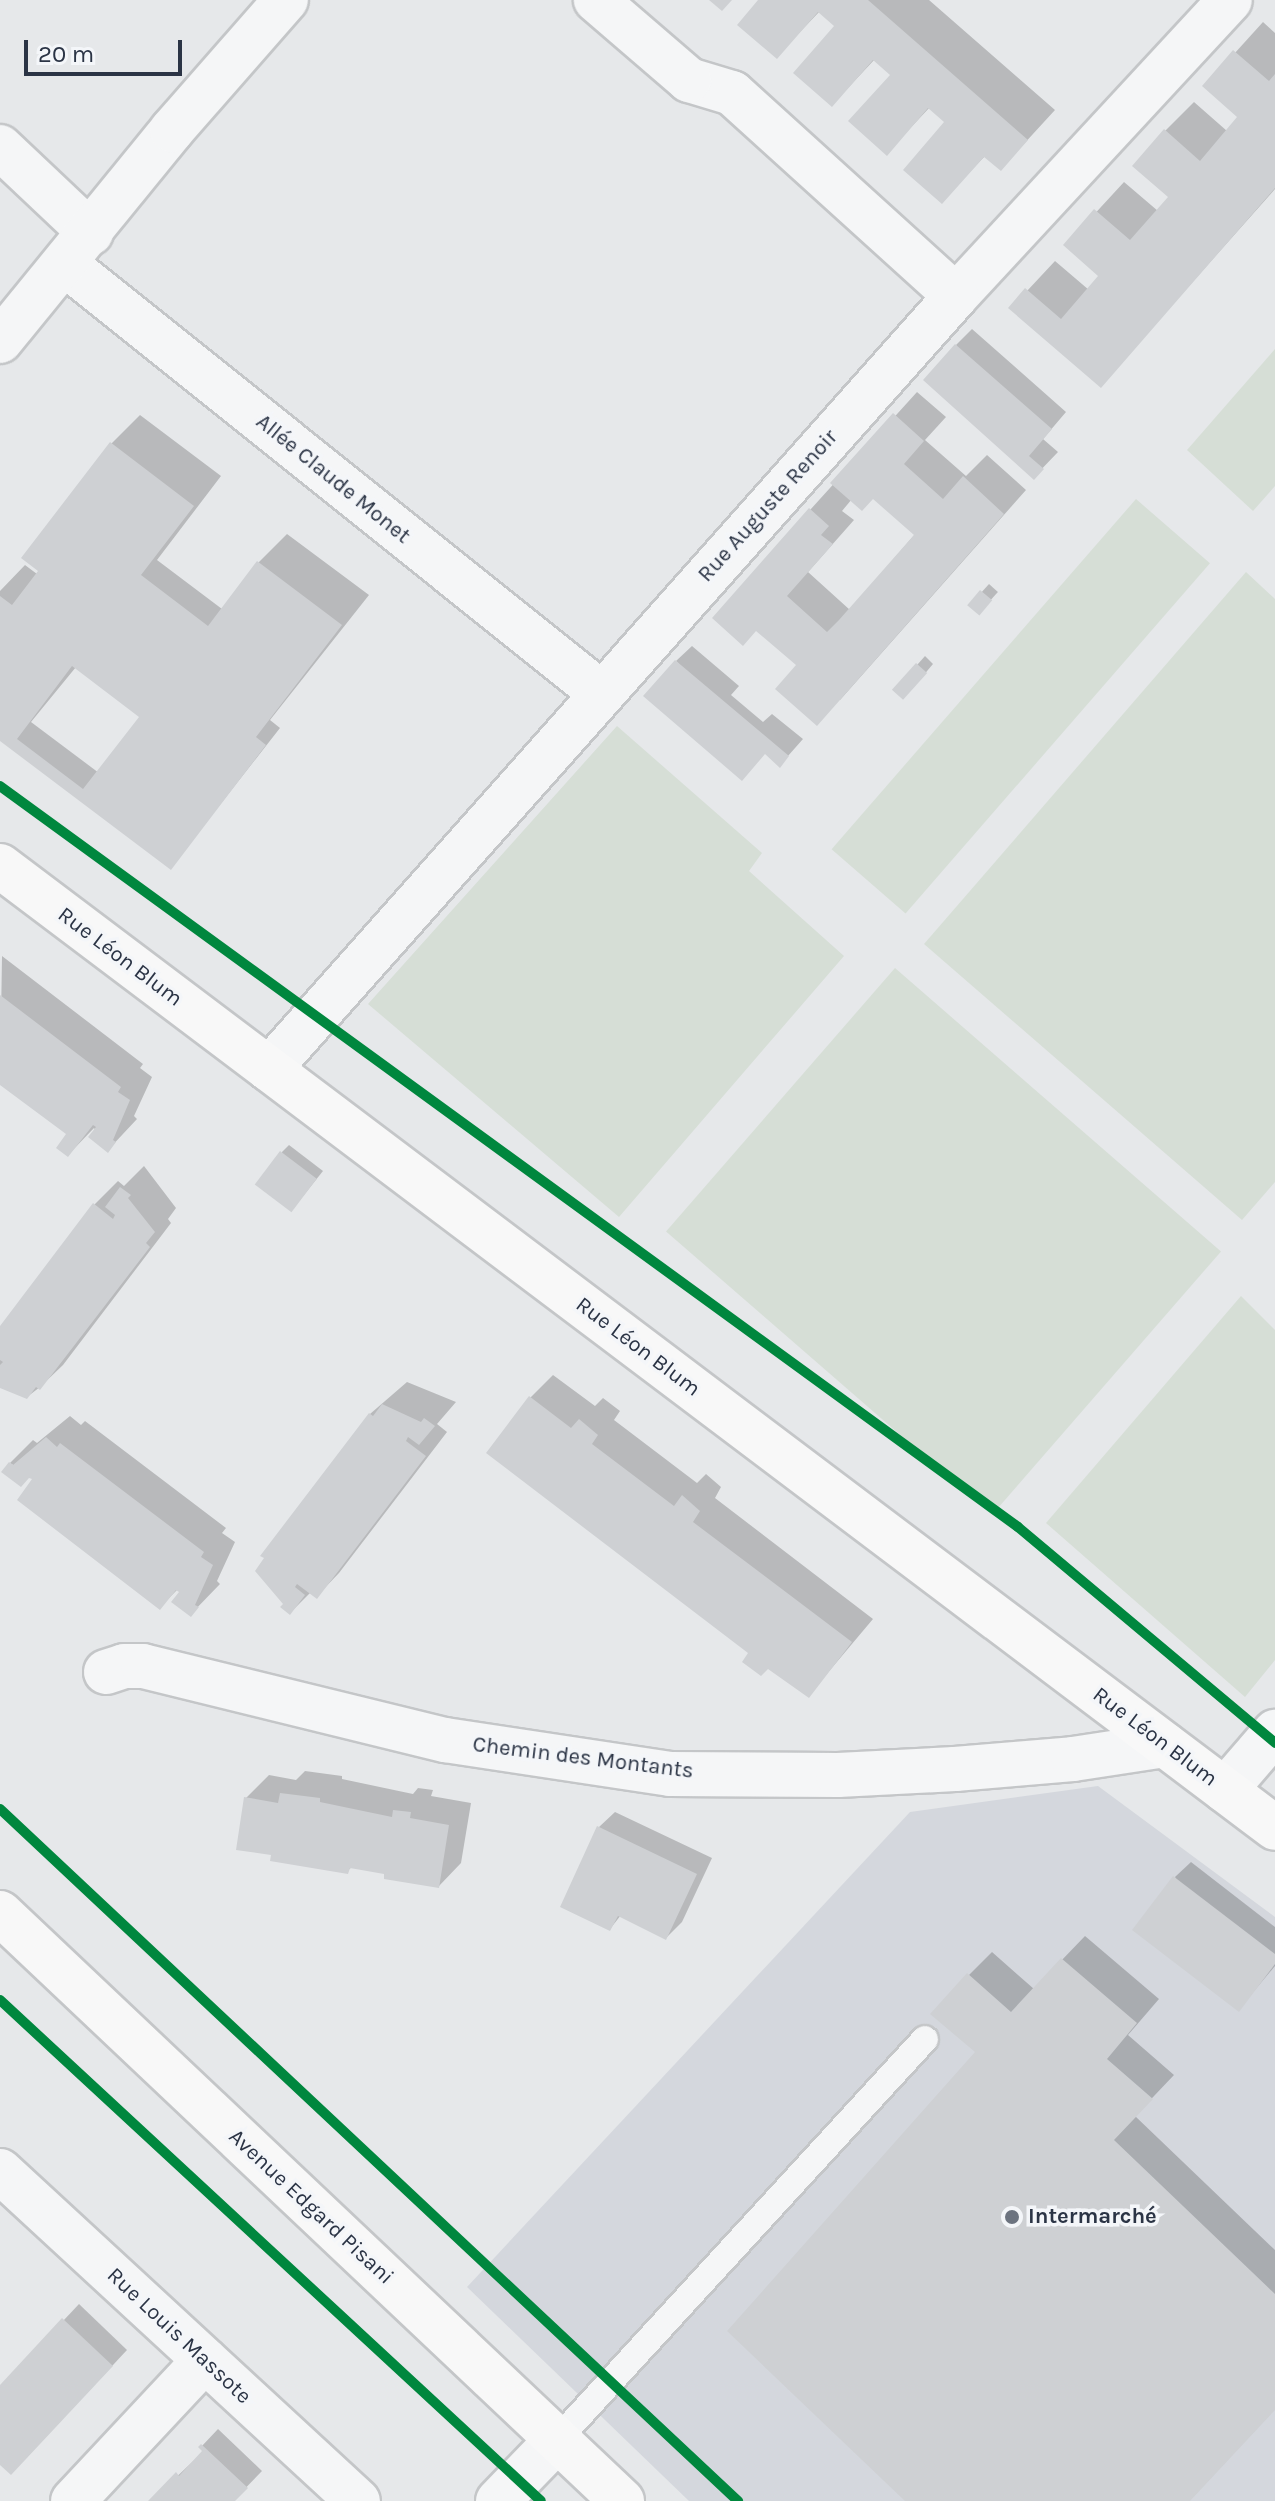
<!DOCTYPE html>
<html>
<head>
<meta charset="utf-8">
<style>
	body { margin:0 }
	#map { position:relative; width:1275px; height:2501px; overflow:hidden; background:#e6e8ea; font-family:Karla,sans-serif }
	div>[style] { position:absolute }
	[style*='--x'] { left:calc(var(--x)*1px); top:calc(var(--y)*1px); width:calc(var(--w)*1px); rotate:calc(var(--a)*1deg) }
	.built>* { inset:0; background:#d4d7dd }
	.green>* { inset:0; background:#d6ded6; transform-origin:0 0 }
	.shadow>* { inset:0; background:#0003; transform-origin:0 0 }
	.building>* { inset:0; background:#ced0d3; transform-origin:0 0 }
	.roads { filter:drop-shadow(2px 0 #c4c6c8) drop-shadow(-2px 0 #c4c6c8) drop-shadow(0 2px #c4c6c8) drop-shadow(0 -2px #c4c6c8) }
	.lane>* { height:26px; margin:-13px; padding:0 13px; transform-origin:13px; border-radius:13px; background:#f5f6f7 }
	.street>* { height:44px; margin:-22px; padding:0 22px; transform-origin:22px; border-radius:22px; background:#f5f6f7 }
	.secondary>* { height:44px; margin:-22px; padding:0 22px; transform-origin:22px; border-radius:22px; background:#f8f8f8 }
	.cycleway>* { height:10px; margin:-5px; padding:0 5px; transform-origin:5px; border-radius:5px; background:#00873e }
	.dots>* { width:22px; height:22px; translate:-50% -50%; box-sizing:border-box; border:4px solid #f4f6f9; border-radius:50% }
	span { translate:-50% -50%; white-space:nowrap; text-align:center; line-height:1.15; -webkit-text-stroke:7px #f4f6f9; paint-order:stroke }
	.street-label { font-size:22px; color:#2b3445 }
	.poi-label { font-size:22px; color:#2b3445; font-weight:700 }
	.left { translate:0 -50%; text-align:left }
	.scale { position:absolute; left:24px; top:40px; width:158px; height:36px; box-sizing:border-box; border:4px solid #2b3445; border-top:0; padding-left:10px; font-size:24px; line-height:28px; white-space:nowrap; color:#2b3445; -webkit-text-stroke:6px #f4f6f9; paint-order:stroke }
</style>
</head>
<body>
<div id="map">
	<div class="built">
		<i style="clip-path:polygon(1098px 1786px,1275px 1917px,1275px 2501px,689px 2501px,467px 2287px,910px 1812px)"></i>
	</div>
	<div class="green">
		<i style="clip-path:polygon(1275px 349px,1275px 486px,1253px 511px,1187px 450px)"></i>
		<i style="left:1136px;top:499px;width:98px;height:464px;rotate:41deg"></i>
		<i style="clip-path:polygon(1246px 572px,1275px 599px,1275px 1182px,1242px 1220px,924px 944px)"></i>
		<i style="clip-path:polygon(617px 726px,762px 853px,749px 871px,844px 956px,619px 1217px,368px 1004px)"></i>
		<i style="left:895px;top:968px;width:432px;height:349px;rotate:41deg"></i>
		<i style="clip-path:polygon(1241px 1296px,1275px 1330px,1275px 1660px,1245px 1697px,1046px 1523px)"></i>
	</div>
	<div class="shadow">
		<i style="clip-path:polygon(761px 0,929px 0,1055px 110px,1001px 169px,985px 156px,942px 201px,947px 122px,930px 107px,887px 153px,892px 75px,875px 59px,832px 105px,837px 26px,820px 11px,777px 56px)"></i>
		<i style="clip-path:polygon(1263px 22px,1275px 33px,1275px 189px,1101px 385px,1011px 308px,1055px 261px,1089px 290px,1101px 276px,1066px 245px,1124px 182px,1158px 211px,1171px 196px,1165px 131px,1194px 102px,1227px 131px,1240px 117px,1205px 86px)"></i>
		<i style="clip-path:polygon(972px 329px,1066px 412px,1043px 439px,1058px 452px,1034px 477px,956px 345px)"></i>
		<i style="clip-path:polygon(evenodd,917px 392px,946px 417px,925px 440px,966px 476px,987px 455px,1026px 490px,840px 700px,757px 629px,810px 510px,917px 392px,874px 497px,928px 519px,850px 610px,808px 572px,854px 520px,842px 511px,852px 499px,874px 497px)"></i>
		<i style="clip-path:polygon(evenodd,140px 415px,221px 476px,157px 560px,222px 609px,259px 562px,287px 534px,369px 595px,270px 720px,280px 728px,171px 867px,0 738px,0 591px,25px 565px,37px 574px,40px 570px,24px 558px,112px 443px,140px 415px,76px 667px,141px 716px,99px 773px,31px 722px,76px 667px)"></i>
		<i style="left:989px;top:584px;width:12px;height:28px;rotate:42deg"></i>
		<i style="clip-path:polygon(692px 646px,739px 686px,731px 695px,763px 722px,772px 714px,803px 739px,780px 765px,676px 661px)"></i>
		<i style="clip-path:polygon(925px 656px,933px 664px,911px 690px,895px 690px)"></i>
		<i style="clip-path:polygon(2px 956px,143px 1064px,140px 1068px,152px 1077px,134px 1116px,137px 1119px,108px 1150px,94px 1128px,68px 1155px,68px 1134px,0 1082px)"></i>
		<i style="clip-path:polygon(289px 1145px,323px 1171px,291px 1211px,282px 1152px)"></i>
		<i style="clip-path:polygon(144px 1166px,176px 1208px,168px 1219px,171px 1223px,63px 1365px,40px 1387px,27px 1397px,0 1385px,0 1329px,95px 1204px,118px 1181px,124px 1186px)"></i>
		<i style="clip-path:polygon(553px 1375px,595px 1406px,603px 1398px,620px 1411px,614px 1420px,697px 1483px,706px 1474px,721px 1487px,715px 1498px,873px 1619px,809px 1695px,751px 1652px,530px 1398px)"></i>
		<i style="clip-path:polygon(407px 1382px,456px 1402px,437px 1424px,447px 1432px,339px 1573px,317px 1596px,311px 1592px,290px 1613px,283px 1607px,370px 1414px)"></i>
		<i style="clip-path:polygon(70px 1416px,81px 1425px,85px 1421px,226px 1528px,222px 1533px,235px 1542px,217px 1581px,220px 1584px,191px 1614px,178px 1589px,160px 1607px,35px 1479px,10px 1463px,33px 1440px,37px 1443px)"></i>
		<i style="clip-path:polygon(305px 1771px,342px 1776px,342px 1779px,413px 1794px,418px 1788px,433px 1790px,431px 1796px,471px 1803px,461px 1863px,439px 1886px,386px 1872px,352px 1867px,347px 1871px,273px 1853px,246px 1798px,269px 1775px,296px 1780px)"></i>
		<i style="clip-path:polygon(615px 1812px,712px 1858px,682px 1922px,666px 1938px,621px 1915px,610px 1929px,599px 1827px)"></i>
		<i style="clip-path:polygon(1191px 1862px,1275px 1927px,1275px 1966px,1239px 2009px,1175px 1877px)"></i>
		<i style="clip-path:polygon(1085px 1936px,1159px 1999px,1128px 2035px,1174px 2075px,1135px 2116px,1275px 2250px,1275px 2409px,1189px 2501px,908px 2501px,978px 2052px,969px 1975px,992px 1952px,1034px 1989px)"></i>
		<i style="clip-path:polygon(79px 2304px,127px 2350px,27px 2457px,0 2462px,0 2388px)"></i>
		<i style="clip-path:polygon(218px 2429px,262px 2471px,233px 2501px,151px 2501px,205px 2450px,201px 2447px)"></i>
	</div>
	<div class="building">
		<i style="clip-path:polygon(709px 0,732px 0,722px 11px)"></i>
		<i style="clip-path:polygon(758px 0,868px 0,1028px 140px,1001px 171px,984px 157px,942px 204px,903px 170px,944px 122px,928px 108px,887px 156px,848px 121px,890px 75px,873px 60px,832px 107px,793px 73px,834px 26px,818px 12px,777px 59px,737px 25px)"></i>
		<i style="clip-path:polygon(1233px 50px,1269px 81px,1275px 74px,1275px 188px,1101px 388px,1008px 308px,1025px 288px,1061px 319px,1098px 276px,1063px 245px,1094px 209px,1130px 240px,1168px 197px,1132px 166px,1164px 129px,1200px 161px,1237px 117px,1202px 86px)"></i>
		<i style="clip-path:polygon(955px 344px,1052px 429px,1029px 456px,1044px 469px,1034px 480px,923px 380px)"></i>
		<i style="clip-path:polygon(893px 413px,924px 441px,904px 464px,943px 499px,963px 476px,1004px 514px,817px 726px,775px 689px,796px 665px,756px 631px,743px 646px,712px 618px,809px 508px,829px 526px,821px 535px,833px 544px,787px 596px,827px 632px,839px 620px,914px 535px,873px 499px,862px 511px,830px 483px)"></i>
		<i style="clip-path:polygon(evenodd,110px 442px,194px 506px,141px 575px,208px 626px,257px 561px,342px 625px,256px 737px,266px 745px,171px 870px,0 741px,0 596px,12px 605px,38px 571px,21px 558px,110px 442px,72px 666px,139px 717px,83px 789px,17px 739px,72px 666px)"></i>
		<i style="left:980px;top:590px;width:16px;height:20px;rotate:40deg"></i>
		<i style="clip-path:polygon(675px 660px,789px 756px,780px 768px,765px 754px,742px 781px,643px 696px)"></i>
		<i style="left:916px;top:663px;width:15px;height:36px;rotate:42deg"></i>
		<i style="clip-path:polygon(0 995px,121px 1087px,118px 1092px,130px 1100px,113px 1140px,116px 1142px,108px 1153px,88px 1137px,96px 1127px,93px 1125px,68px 1157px,56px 1148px,66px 1134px,0 1085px)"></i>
		<i style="left:280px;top:1151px;width:46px;height:42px;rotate:37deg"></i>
		<i style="clip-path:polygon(120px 1187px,131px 1195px,128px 1198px,155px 1232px,146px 1243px,150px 1247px,40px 1390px,36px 1387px,27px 1399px,0 1388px,0 1365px,3px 1362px,0 1360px,0 1326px,93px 1203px,113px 1219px,115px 1215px,105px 1207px)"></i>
		<i style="clip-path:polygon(529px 1396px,571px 1428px,579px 1419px,598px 1435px,592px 1444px,674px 1506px,682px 1495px,700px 1511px,693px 1522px,852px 1642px,809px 1698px,768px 1669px,761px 1676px,742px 1662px,748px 1653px,486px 1453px)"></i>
		<i style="clip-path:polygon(382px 1404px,421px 1422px,424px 1418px,435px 1426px,419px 1445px,408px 1437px,406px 1441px,426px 1456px,317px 1599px,297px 1584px,295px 1587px,305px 1595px,290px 1615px,280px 1607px,283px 1604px,255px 1571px,264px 1558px,260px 1556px,369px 1413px,373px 1416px)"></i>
		<i style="clip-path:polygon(46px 1437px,57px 1447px,60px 1443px,204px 1552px,201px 1557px,213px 1565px,195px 1605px,199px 1607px,191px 1617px,171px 1602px,179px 1592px,176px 1590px,160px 1610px,17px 1500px,32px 1479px,29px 1478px,21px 1487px,1px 1472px,9px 1462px,13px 1465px)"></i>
		<i style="clip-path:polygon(280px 1793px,320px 1798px,320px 1802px,392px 1817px,393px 1810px,411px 1812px,410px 1818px,449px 1825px,439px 1888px,384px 1879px,384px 1874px,350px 1868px,348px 1874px,270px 1861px,271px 1855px,236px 1850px,244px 1797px,278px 1803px)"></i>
		<i style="clip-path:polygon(597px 1826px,697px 1874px,666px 1940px,618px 1916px,610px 1931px,560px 1907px)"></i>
		<i style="clip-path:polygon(1173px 1876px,1275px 1954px,1275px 1964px,1239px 2012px,1132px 1930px)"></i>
		<i style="clip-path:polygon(1061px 1958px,1137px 2023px,1107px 2059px,1153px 2099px,1114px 2140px,1275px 2294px,1275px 2410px,1190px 2501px,905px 2501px,727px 2331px,975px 2052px,930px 2014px,967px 1973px,1011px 2012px)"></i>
		<i style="clip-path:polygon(62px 2318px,113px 2366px,11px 2475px,0 2465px,0 2385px)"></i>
		<i style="clip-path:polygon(201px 2444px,248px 2488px,235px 2501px,148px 2501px,176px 2472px,179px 2476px,202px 2451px,198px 2447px)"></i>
	</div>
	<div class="roads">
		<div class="lane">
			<i style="--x:557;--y:2440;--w:544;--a:-47.46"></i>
		</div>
		<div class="street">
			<i style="--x:0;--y:147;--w:125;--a:43.4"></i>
			<i style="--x:65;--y:264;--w:687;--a:38.67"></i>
			<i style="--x:956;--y:296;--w:403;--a:-47.2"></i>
			<i style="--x:0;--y:341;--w:272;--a:-50.8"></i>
			<i style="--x:172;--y:130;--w:173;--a:-48.8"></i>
			<i style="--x:269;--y:1069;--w:1034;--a:-48.37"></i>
			<i style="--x:956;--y:296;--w:302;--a:-137.8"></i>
			<i style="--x:732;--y:93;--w:45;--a:-163.2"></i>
			<i style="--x:689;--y:80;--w:123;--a:-139.3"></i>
			<i style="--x:106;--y:1672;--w:19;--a:-18"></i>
			<i style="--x:124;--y:1666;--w:19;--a:0"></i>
			<i style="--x:143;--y:1666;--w:311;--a:13.8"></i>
			<i style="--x:445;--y:1740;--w:228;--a:8.6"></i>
			<i style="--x:670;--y:1774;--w:168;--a:0.3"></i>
			<i style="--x:838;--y:1775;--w:117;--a:-2.9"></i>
			<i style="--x:955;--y:1769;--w:118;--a:-4.8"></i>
			<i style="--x:1073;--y:1759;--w:93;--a:-8.7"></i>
			<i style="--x:1225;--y:1790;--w:77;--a:-49.2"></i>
			<i style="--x:0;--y:2171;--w:487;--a:42.7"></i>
			<i style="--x:73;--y:2501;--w:193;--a:-46.9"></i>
			<i style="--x:498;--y:2501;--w:85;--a:-46"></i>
		</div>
		<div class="secondary">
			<i style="--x:0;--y:866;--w:1597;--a:37.03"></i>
			<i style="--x:0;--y:1913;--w:856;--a:43.39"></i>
		</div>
	</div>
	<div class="cycleway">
		<i style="--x:0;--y:786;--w:1259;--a:36.05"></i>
		<i style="--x:1018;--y:1527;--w:336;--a:40"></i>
		<i style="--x:0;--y:1809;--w:1012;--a:43.16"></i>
		<i style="--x:0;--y:2000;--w:737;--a:42.8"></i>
	</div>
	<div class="dots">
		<i style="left:1012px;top:2217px;background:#6c737f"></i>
	</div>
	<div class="street-label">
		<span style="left:333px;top:479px;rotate:39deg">Allée Claude Monet</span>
		<span style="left:768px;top:506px;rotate:-48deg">Rue Auguste Renoir</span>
		<span style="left:120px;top:957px;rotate:37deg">Rue Léon Blum</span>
		<span style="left:638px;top:1347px;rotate:37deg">Rue Léon Blum</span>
		<span style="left:1155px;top:1737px;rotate:37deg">Rue Léon Blum</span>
		<span style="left:583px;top:1758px;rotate:7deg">Chemin des Montants</span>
		<span style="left:311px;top:2207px;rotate:43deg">Avenue Edgard Pisani</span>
		<span style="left:179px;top:2336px;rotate:43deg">Rue Louis Massote</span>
	</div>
	<div class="poi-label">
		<span class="left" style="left:1028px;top:2217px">Intermarché</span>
	</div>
	<div class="scale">20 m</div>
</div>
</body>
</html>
